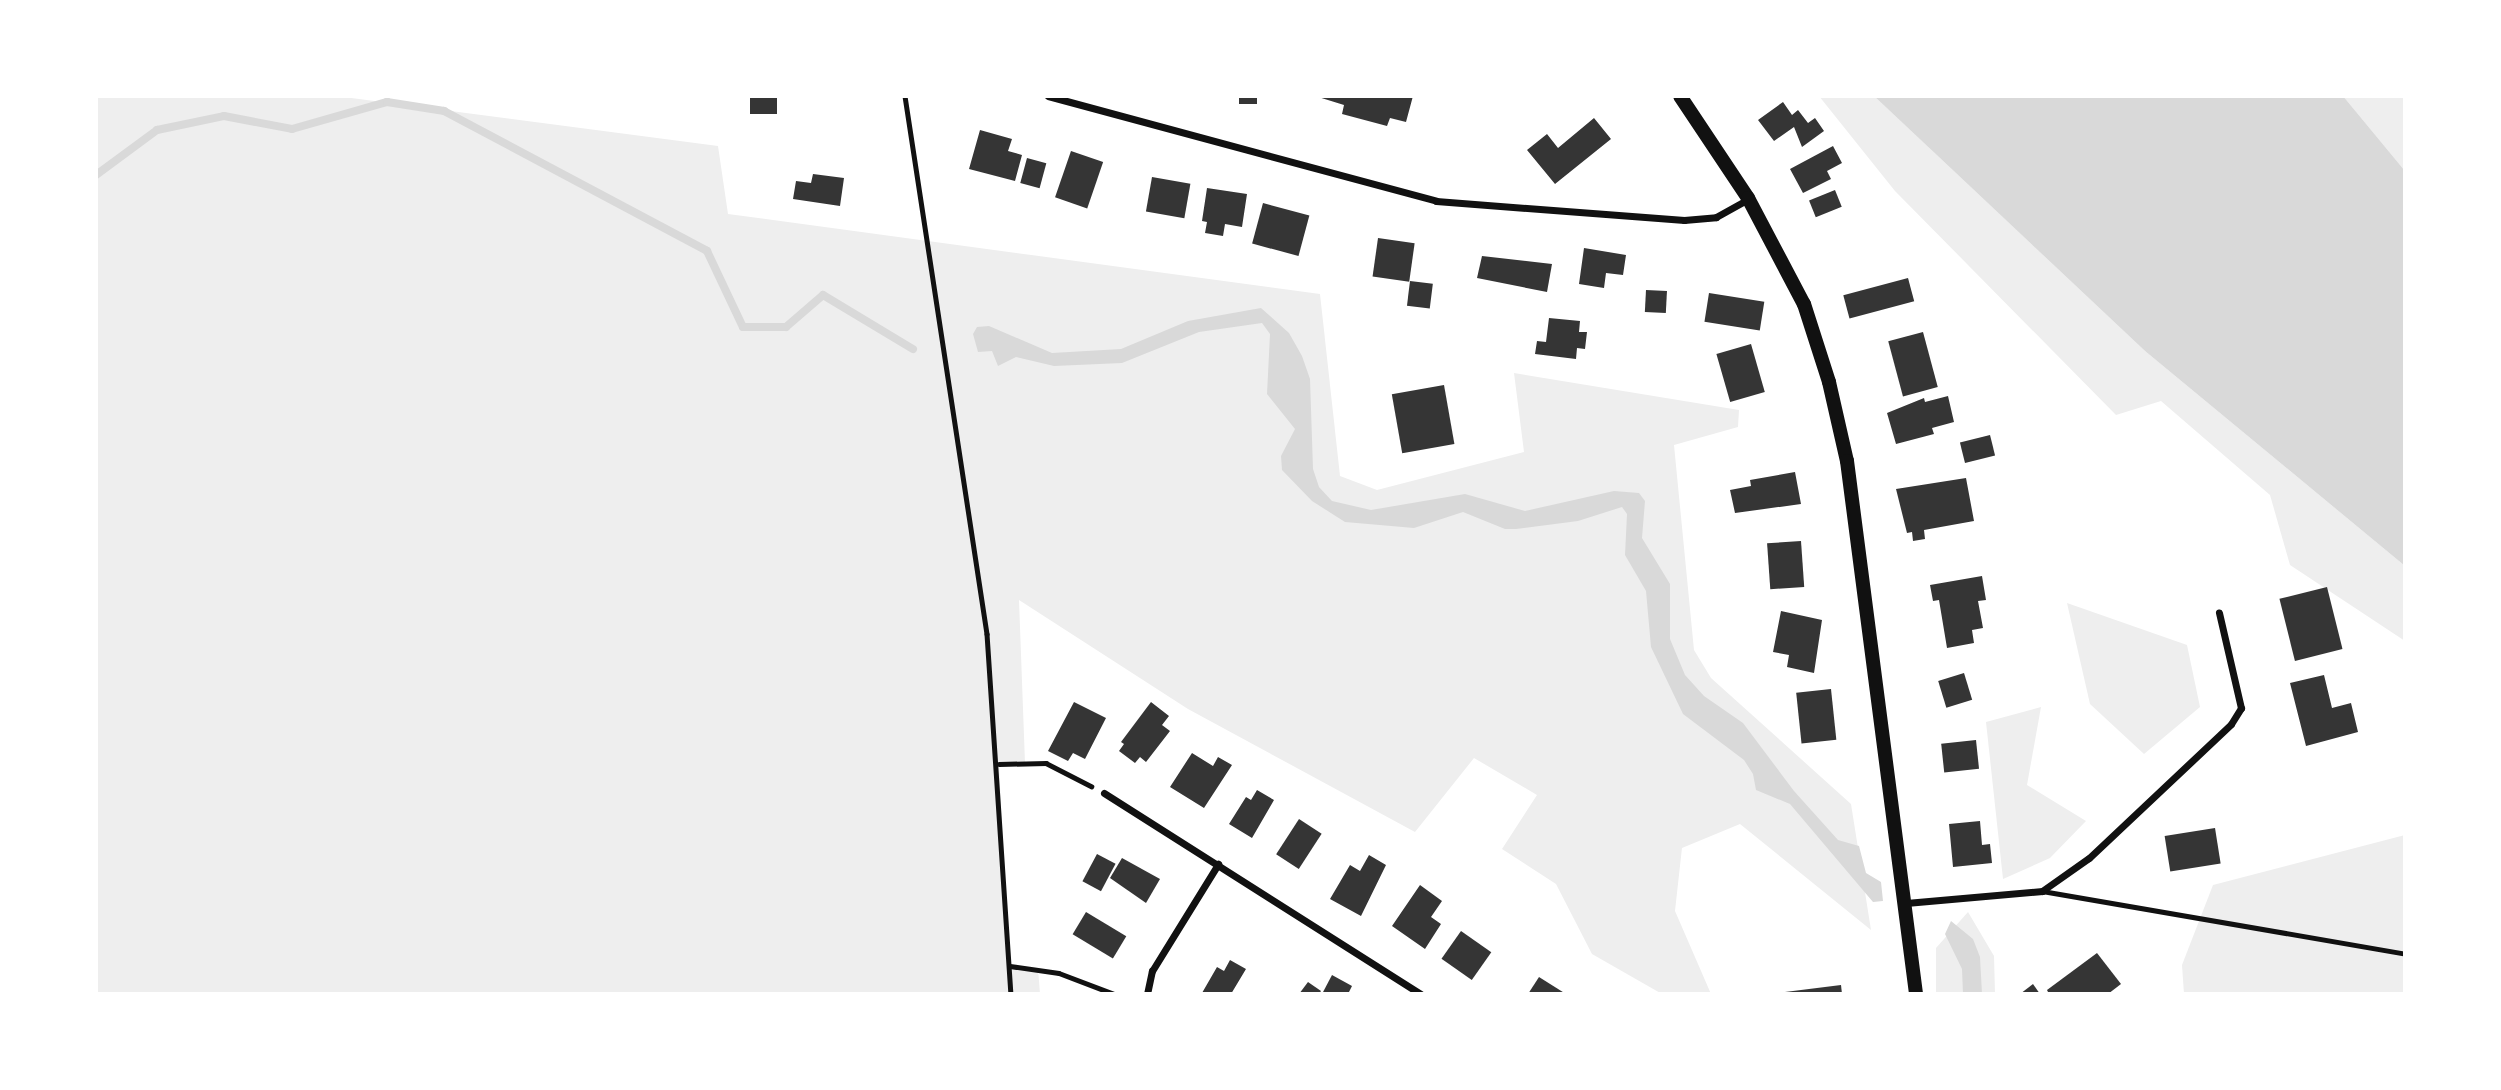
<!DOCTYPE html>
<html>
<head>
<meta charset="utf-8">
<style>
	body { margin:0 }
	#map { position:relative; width:2501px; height:1090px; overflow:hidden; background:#fff; font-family:Manrope,sans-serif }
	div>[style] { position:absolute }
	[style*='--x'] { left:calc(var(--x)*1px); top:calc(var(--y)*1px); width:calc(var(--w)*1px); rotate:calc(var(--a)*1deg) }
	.green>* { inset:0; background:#eee }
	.water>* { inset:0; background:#d9d9d9 }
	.stream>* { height:8px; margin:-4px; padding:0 4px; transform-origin:4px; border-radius:4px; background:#d9d9d9 }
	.building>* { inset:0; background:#353535; transform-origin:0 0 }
	.path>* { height:4.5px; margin:-2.25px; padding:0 2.25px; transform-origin:2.25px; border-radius:2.25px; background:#111 }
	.service>* { height:5px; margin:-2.5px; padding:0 2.5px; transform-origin:2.5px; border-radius:2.5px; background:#111 }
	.minor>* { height:7px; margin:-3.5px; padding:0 3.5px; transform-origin:3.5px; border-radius:3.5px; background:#111 }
	.secondary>* { height:14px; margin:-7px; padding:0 7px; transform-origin:7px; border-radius:7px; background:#111 }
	span { translate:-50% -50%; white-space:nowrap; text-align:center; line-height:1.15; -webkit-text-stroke:5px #fff; paint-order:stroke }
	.frame { position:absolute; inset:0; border:98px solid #fff; pointer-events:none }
</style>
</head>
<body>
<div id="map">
	<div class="green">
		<i style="clip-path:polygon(96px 96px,336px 96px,718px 146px,728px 214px,1320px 294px,1340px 476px,1377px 490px,1524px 452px,1514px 373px,1739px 410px,1738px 427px,1674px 445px,1694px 650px,1711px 678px,1851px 804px,1871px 930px,1740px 824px,1682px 848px,1675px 911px,1711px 994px,1662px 994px,1592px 954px,1556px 884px,1502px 849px,1537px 795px,1474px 758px,1415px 832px,1188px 709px,1019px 600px,1025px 763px,999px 764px,1004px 876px,1010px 966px,1038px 968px,1040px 994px,96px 994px)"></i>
		<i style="clip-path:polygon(1819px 96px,1874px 96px,2145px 351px,2405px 566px,2405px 641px,2290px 565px,2270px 495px,2161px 401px,2116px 415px,1895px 191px)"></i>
		<i style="clip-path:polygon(2343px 96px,2405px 96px,2405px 171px)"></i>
		<i style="clip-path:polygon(2067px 603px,2187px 645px,2200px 707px,2144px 754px,2090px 704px)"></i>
		<i style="clip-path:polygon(2041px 707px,2027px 785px,2086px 821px,2050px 858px,2003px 879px,1986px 722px)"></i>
		<i style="clip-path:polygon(2405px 835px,2405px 994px,2184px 994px,2182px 965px,2213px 885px)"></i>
		<i style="clip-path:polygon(1968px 912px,1994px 956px,1995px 994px,1936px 994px,1936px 948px)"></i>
	</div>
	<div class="water">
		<i style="clip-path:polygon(1874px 96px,2343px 96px,2405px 171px,2405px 566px,2145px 351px)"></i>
		<i style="clip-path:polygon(1261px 308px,1289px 333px,1302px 356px,1310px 379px,1313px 469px,1319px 487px,1332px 501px,1371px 510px,1465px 494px,1525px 511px,1614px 491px,1639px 493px,1645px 501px,1642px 538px,1670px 584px,1670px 639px,1685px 675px,1704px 696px,1743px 723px,1794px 791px,1838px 840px,1859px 846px,1866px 873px,1881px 882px,1883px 901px,1873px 902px,1790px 804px,1756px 790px,1753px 774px,1744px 760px,1683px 714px,1651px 647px,1646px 591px,1625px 555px,1627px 514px,1622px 507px,1578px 521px,1516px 529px,1505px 529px,1463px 512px,1414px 528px,1345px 522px,1312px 501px,1282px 470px,1281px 456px,1295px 429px,1267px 394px,1270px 334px,1262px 323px,1199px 332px,1122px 363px,1054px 366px,1016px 357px,998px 366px,992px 351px,978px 352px,973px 334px,977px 327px,989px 326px,1052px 353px,1121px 349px,1188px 321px)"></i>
		<i style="clip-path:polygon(1951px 921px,1973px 939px,1980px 957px,1982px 994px,1963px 994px,1962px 969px,1945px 934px)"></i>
	</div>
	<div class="stream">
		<i style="--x:96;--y:175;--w:76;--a:-36.4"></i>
		<i style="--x:157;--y:130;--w:68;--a:-11.8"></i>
		<i style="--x:224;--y:116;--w:69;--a:10.8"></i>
		<i style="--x:292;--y:129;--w:99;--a:-15.9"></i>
		<i style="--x:387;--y:102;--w:58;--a:9"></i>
		<i style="--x:444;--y:111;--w:298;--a:28"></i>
		<i style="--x:707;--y:251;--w:84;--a:64.7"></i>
		<i style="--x:743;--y:327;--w:43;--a:0"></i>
		<i style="--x:786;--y:327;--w:49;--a:-40.9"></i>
		<i style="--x:823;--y:295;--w:105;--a:31"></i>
	</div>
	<div class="building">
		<i style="left:750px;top:96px;width:27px;height:18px"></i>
		<i style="left:1239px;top:96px;width:18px;height:8px"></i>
		<i style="clip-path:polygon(1315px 96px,1413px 96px,1406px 122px,1390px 118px,1387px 126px,1342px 114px,1344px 105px)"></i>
		<i style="clip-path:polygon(1783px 102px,1792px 115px,1798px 110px,1808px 123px,1815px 118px,1824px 131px,1802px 147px,1794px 127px,1774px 141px,1758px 120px)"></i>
		<i style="clip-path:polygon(1594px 118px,1611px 139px,1555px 184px,1527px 150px,1547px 134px,1558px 148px)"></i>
		<i style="clip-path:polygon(980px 130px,1012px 139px,1008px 151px,1022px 155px,1015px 181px,969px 169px)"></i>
		<i style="clip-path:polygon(1833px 146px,1842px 163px,1827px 171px,1831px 179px,1803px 193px,1790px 169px)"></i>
		<i style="left:1071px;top:151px;width:34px;height:49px;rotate:19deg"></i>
		<i style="left:1027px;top:158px;width:20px;height:26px;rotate:15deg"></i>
		<i style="clip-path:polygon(813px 174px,844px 178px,840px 206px,793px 199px,796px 181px,811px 183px)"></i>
		<i style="left:1152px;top:177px;width:39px;height:35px;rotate:10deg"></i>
		<i style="clip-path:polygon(1207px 188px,1247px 194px,1242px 227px,1225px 224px,1223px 236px,1205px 233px,1207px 222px,1202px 221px)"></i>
		<i style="left:1835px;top:190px;width:18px;height:28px;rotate:68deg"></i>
		<i style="left:1263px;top:203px;width:48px;height:42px;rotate:15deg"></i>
		<i style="left:1378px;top:238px;width:37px;height:39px;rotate:8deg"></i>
		<i style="clip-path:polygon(1584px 248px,1626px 255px,1623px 275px,1606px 273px,1604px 288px,1579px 284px)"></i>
		<i style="clip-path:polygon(1482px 256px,1552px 264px,1547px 292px,1477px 278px)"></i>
		<i style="left:1908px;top:278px;width:24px;height:67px;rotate:75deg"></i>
		<i style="left:1410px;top:281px;width:23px;height:25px;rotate:7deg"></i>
		<i style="left:1646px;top:290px;width:21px;height:22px;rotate:3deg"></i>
		<i style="left:1709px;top:293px;width:56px;height:29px;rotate:9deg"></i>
		<i style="clip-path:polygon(1549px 318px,1580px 321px,1579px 332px,1587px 332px,1585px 349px,1577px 348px,1576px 359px,1535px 354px,1537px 341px,1546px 342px)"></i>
		<i style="left:1923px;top:332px;width:57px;height:36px;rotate:75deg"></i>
		<i style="left:1751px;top:344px;width:50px;height:36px;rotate:74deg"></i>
		<i style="left:1444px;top:385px;width:60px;height:53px;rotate:80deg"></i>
		<i style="clip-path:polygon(1948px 396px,1954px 422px,1932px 428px,1934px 434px,1896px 444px,1887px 413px,1924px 398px,1925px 402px)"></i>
		<i style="left:1990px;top:435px;width:21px;height:31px;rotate:76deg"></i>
		<i style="clip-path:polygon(1795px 472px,1801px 504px,1735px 513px,1730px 490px,1751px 486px,1750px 480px)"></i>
		<i style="clip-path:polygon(1966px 478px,1974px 521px,1924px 530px,1925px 539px,1913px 541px,1912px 532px,1907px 533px,1896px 489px)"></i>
		<i style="left:1801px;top:541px;width:46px;height:34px;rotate:86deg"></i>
		<i style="clip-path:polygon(1982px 576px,1986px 600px,1978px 601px,1983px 628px,1972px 630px,1974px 643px,1947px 648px,1939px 600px,1933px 601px,1930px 585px)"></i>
		<i style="left:2327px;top:587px;width:64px;height:49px;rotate:76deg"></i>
		<i style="clip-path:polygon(1781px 611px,1822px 620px,1814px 673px,1787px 667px,1789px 655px,1773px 652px)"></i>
		<i style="left:1964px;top:673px;width:28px;height:27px;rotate:73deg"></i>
		<i style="clip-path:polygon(2324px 675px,2332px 708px,2351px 703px,2358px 732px,2306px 746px,2290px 683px)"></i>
		<i style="left:1831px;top:689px;width:51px;height:35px;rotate:84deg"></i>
		<i style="clip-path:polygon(1074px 702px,1106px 718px,1085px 759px,1073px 753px,1068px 761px,1048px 751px)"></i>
		<i style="clip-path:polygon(1151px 702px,1169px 716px,1162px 725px,1170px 731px,1146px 762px,1140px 757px,1135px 763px,1119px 751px,1124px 744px,1121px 742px)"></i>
		<i style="left:1976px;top:740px;width:29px;height:35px;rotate:84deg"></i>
		<i style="clip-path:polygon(1192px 753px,1213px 766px,1218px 757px,1232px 765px,1204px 808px,1170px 787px)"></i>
		<i style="clip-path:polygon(1257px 790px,1274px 800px,1252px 838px,1229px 824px,1246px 797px,1251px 800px)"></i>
		<i style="left:1299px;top:819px;width:27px;height:42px;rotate:33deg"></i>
		<i style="clip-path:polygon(1980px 821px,1982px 845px,1990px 844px,1992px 863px,1953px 867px,1949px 824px)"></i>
		<i style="left:2215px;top:828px;width:36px;height:51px;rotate:81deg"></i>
		<i style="left:1097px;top:854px;width:21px;height:31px;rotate:28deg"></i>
		<i style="clip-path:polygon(1369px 855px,1386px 865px,1361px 916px,1330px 899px,1350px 865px,1360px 871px)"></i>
		<i style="clip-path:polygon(1122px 858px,1160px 879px,1146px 903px,1110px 878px)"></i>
		<i style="clip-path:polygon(1420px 885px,1442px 901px,1431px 917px,1441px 924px,1425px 949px,1392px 926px)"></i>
		<i style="left:1086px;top:912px;width:47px;height:26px;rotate:31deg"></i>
		<i style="left:1461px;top:931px;width:37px;height:34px;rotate:35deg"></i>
		<i style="clip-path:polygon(2097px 953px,2121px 984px,2108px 994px,2049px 994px,2047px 990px)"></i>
		<i style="clip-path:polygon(1230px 960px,1246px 969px,1231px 994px,1202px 993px,1217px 967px,1224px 971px)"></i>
		<i style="clip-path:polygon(1332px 975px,1352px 986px,1348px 994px,1322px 994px)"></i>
		<i style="clip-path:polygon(1539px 977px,1566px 994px,1528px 994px)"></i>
		<i style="clip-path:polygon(1308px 982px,1321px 991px,1319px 994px,1299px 994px)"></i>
		<i style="clip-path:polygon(2033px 984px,2040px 994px,2020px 994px)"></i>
		<i style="clip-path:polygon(1841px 985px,1842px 994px,1786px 994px,1785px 992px)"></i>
	</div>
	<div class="path">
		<i style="--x:905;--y:96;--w:544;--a:81.33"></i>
		<i style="--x:987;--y:634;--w:361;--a:86.2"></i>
		<i style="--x:999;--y:764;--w:47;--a:-1.2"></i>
		<i style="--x:1046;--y:763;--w:51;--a:27.1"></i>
		<i style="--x:1010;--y:966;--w:49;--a:8.1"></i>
		<i style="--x:1059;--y:973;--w:59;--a:20.9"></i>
	</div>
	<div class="service">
		<i style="--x:2042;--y:891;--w:368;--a:9.8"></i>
	</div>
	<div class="minor">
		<i style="--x:1048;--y:96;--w:402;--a:15.1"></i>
		<i style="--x:1436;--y:201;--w:249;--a:4.4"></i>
		<i style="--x:1684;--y:220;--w:32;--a:-5"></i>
		<i style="--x:1716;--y:217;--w:37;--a:-29"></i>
		<i style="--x:1104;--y:793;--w:375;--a:32.4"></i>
		<i style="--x:1906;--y:903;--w:137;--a:-5"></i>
		<i style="--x:2042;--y:891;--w:57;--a:-35.1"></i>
		<i style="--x:2089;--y:858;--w:195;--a:-43.3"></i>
		<i style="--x:2231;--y:724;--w:19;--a:-58"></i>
		<i style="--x:2241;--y:708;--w:98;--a:-103"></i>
		<i style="--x:1147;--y:994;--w:24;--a:-78"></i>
		<i style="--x:1152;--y:971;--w:126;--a:-58.3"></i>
	</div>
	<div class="secondary">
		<i style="--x:1680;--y:96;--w:123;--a:56.3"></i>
		<i style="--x:1748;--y:198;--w:120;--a:62.2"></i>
		<i style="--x:1804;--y:304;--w:82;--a:72.2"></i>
		<i style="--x:1829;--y:382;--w:81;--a:77.2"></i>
		<i style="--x:1847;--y:461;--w:537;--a:82.62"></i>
	</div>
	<div class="frame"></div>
</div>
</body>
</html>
